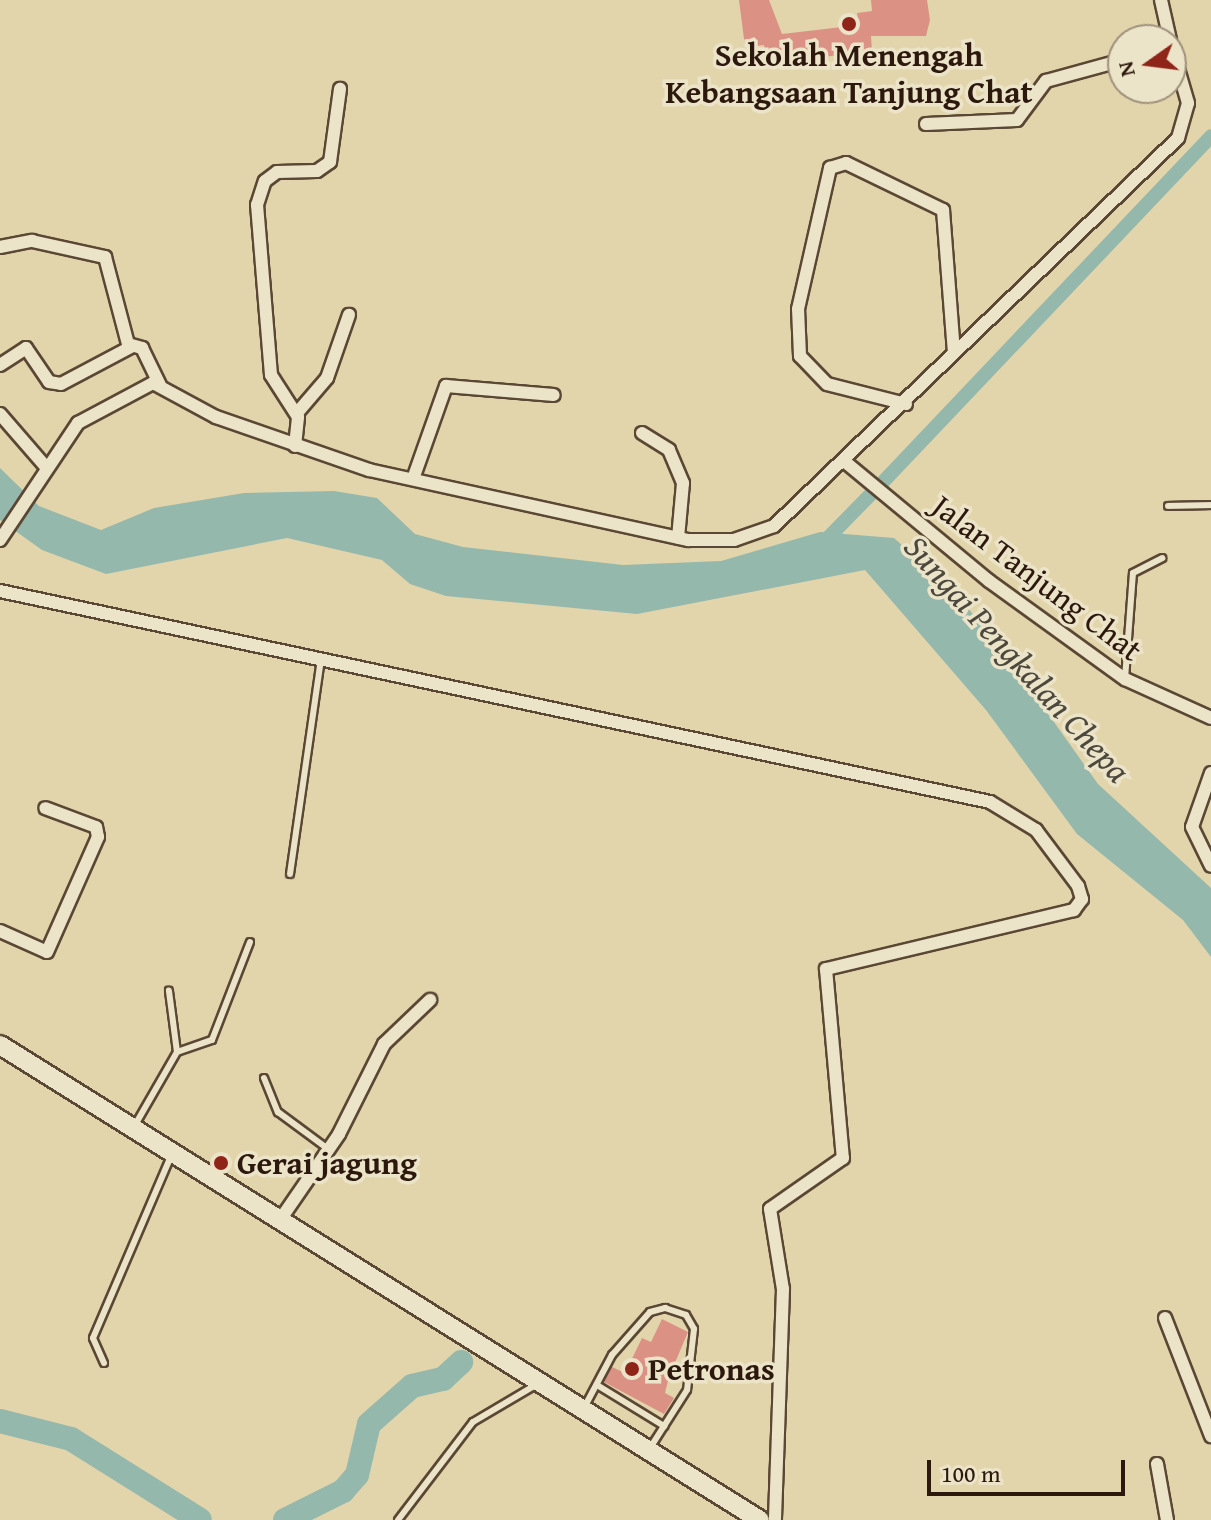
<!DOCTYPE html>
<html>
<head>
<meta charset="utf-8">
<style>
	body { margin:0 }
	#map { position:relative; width:1211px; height:1520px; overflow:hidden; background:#e2d5ab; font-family:"Gentium Book Plus",serif }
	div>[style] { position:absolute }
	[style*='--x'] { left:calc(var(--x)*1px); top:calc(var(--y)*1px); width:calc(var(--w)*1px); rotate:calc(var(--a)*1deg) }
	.water>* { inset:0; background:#95b8ac }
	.canal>* { height:14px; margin:-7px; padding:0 7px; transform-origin:7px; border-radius:7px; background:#95b8ac }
	.river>* { height:24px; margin:-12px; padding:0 12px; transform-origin:12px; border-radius:12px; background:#95b8ac }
	.building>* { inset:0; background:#db9285 }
	.roads { filter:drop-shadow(2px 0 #5a4734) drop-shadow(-2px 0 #5a4734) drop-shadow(0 2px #5a4734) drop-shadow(0 -2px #5a4734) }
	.service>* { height:6px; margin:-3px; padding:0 3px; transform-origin:3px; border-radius:3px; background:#ece4c8 }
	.minor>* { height:12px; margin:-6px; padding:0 6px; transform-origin:6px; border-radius:6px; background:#ece4c8 }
	.secondary>* { height:18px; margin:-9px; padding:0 9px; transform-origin:9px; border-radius:9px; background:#ece4c8 }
	.dots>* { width:22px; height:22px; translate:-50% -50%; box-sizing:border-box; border:4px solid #ece4c8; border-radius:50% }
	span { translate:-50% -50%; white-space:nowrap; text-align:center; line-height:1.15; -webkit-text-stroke:7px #ece4c8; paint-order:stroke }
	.poi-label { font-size:32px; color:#2c180d; font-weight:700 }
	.left { translate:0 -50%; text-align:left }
	.street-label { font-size:32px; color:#2c180d }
	.water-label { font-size:34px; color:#4c483d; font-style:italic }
	.north { position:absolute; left:1107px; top:24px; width:80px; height:80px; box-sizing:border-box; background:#ece4c8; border:2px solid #9f927d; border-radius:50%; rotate:256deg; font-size:22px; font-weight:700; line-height:32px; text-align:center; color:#2c180d }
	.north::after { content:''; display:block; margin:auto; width:28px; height:36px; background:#8f2418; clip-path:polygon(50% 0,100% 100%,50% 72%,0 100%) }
	.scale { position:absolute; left:927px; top:1460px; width:198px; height:36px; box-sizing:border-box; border:4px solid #2c180d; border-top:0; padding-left:10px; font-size:24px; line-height:28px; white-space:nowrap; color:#2c180d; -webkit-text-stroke:6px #ece4c8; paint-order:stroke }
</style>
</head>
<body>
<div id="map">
	<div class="water">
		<i style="clip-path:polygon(0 468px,39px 506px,101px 530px,154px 508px,244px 493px,334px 491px,377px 498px,415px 534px,463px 547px,623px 565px,721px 561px,820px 532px,894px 538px,953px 590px,1005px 653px,1098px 784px,1211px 888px,1211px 957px,1183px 920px,1077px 834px,986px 710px,865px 570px,637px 614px,446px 596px,410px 584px,382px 560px,287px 538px,106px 574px,42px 550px,0 520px)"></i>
	</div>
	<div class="canal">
		<i style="--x:882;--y:483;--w:478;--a:-46.5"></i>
		<i style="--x:823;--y:543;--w:70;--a:-45.6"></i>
	</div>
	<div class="river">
		<i style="--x:0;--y:1421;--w:73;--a:14.2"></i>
		<i style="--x:71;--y:1439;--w:152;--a:32.1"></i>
		<i style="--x:285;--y:1520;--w:65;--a:-26.6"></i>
		<i style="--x:343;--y:1491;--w:21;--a:-49"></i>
		<i style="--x:357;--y:1475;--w:52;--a:-76.8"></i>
		<i style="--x:369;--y:1424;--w:57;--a:-41.5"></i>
		<i style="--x:412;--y:1386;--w:32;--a:-13"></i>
		<i style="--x:443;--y:1379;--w:25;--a:-43"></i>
	</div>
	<div class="building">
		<i style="clip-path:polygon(739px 0,769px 0,782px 34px,859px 25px,857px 13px,872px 11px,871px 0,927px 0,930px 20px,926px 36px,871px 36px,872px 51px,767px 64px,764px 45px,745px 47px)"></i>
		<i style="clip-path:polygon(662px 1319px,688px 1332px,669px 1377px,665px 1393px,674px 1398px,664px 1414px,604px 1382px,612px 1367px,625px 1373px,642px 1338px,651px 1342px)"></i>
	</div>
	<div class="roads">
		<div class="service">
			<i style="--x:1168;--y:506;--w:43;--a:-1.3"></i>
			<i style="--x:1125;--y:679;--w:106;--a:-85.7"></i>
			<i style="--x:1133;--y:573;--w:33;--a:-27"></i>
			<i style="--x:290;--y:874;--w:216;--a:-81.8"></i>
			<i style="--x:177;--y:1052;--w:37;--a:-19"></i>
			<i style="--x:212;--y:1040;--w:105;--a:-68.8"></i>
			<i style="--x:264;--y:1078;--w:37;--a:68"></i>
			<i style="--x:278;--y:1112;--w:57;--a:36.5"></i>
			<i style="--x:135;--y:1125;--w:84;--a:-60.1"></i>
			<i style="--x:177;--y:1052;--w:62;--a:-97.5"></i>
			<i style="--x:104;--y:1363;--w:27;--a:-114"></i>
			<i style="--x:93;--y:1338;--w:198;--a:-66.8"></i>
			<i style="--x:597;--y:1385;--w:79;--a:31.5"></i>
			<i style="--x:585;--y:1406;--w:58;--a:-62.1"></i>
			<i style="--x:612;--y:1355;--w:57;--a:-48.5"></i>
			<i style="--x:650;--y:1312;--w:16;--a:-15"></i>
			<i style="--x:665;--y:1308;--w:22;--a:18"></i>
			<i style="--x:686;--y:1315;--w:16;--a:60"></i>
			<i style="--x:694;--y:1329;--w:61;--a:96.5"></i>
			<i style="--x:687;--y:1390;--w:69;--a:122.5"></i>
			<i style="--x:398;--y:1520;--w:123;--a:-52.6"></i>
			<i style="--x:473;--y:1422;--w:77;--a:-30.6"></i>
		</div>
		<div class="minor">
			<i style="--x:1161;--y:0;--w:41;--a:77.3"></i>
			<i style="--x:926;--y:124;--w:91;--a:-2.5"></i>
			<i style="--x:1017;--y:120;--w:49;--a:-53.4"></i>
			<i style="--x:1046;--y:81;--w:80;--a:-15.3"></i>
			<i style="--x:0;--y:247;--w:33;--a:-11"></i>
			<i style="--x:32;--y:241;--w:75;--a:12.4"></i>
			<i style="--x:105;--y:257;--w:90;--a:75.2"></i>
			<i style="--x:128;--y:344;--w:15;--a:16"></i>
			<i style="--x:142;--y:348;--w:41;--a:64.1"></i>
			<i style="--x:0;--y:365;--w:31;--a:-33"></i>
			<i style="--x:26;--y:348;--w:41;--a:55.9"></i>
			<i style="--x:49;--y:382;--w:12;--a:9"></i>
			<i style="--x:61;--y:384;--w:79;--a:-27.9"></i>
			<i style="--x:906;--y:404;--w:81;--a:-165.8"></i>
			<i style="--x:827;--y:384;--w:39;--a:-134"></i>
			<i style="--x:800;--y:356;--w:47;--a:-92.4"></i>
			<i style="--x:798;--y:309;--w:145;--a:-77.2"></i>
			<i style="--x:830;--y:168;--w:17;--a:-17"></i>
			<i style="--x:846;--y:163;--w:108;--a:25.9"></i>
			<i style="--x:943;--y:210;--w:142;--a:85.6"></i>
			<i style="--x:297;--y:413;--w:46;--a:-49.4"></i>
			<i style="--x:327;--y:378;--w:67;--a:-70.8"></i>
			<i style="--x:0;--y:414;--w:69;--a:49.1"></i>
			<i style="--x:642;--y:433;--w:32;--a:32"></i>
			<i style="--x:669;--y:450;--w:36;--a:67"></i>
			<i style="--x:683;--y:483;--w:55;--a:95.2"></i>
			<i style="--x:295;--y:446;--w:29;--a:-84"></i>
			<i style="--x:298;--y:417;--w:50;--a:-122.7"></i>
			<i style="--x:271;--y:375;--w:171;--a:-94.7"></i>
			<i style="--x:257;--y:205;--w:25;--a:-72"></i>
			<i style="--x:265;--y:181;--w:15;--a:-37"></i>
			<i style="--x:277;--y:172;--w:40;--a:-1.4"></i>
			<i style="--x:317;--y:171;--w:16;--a:-35"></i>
			<i style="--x:330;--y:162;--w:74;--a:-82.2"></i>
			<i style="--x:844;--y:461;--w:188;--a:39.6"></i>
			<i style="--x:989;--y:581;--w:168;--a:35.8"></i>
			<i style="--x:1125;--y:679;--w:94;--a:24.4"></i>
			<i style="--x:413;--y:479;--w:99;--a:-70.5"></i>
			<i style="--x:446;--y:386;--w:108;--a:4.8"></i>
			<i style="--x:0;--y:540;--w:141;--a:-56.3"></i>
			<i style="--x:78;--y:423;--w:85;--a:-28.1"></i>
			<i style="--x:153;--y:383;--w:72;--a:28.4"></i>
			<i style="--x:216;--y:417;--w:162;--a:19.1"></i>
			<i style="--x:369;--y:470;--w:327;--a:12.4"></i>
			<i style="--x:688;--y:540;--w:46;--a:0"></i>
			<i style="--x:734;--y:540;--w:42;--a:-19.3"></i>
			<i style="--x:774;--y:526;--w:560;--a:-43.84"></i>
			<i style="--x:1178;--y:138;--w:36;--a:-74"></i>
			<i style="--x:1188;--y:103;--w:60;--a:-106.3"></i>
			<i style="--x:0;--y:591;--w:1012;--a:12.03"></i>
			<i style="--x:990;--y:802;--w:54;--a:31.3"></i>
			<i style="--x:1036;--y:830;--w:70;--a:53.1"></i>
			<i style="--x:1078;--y:886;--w:14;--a:73"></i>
			<i style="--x:1082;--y:899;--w:14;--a:126"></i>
			<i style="--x:1074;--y:910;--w:255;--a:166.6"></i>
			<i style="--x:826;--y:969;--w:190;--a:84.9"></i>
			<i style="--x:843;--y:1158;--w:89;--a:145.1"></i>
			<i style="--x:770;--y:1209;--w:81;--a:80.8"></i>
			<i style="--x:783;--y:1289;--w:231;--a:92"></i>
			<i style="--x:1211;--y:773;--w:57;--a:109.4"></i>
			<i style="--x:1192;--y:827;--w:43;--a:64"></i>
			<i style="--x:0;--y:931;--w:51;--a:24.1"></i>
			<i style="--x:47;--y:952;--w:126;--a:-66.1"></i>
			<i style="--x:98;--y:837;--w:10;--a:-101"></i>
			<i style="--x:96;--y:827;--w:54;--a:-159.6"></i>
			<i style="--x:280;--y:1220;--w:104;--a:-55.5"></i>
			<i style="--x:339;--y:1134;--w:101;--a:-63.4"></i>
			<i style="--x:384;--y:1044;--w:64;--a:-43.7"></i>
			<i style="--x:1165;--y:1318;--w:127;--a:68.7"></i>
			<i style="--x:1157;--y:1464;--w:57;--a:79.9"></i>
		</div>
		<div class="secondary">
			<i style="--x:0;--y:1045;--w:896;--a:32.01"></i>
		</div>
	</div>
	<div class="dots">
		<i style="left:849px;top:24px;background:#8f2418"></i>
		<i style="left:221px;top:1163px;background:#8f2418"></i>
		<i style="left:632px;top:1369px;background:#8f2418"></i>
	</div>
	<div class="poi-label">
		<span style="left:849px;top:74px">Sekolah Menengah<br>Kebangsaan Tanjung Chat</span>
		<span class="left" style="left:237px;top:1163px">Gerai jagung</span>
		<span class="left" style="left:648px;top:1369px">Petronas</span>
	</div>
	<div class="street-label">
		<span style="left:1037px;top:578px;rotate:37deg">Jalan Tanjung Chat</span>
	</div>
	<div class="water-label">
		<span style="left:1018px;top:658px;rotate:48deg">Sungai Pengkalan Chepa</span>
	</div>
	<div class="north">N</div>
	<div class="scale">100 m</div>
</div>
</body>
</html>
